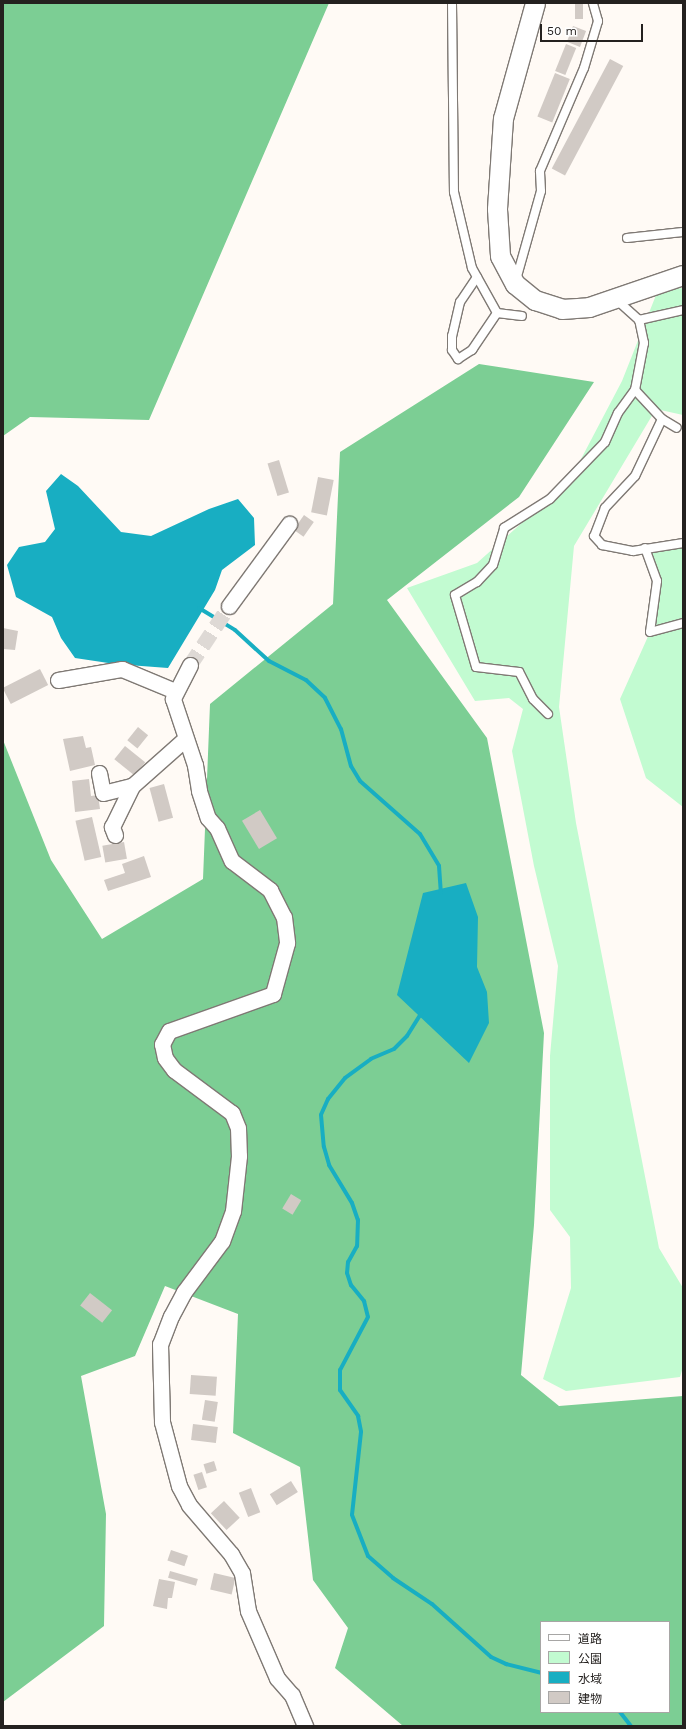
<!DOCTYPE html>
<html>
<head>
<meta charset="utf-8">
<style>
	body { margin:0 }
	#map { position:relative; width:686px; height:1729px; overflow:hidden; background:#fffaf5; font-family:"Work Sans","Noto Sans JP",sans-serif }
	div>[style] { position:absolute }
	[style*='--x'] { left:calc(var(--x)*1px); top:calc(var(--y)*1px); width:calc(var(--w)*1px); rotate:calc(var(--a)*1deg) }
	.green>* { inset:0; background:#c2fbd1 }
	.forest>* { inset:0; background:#7cce94 }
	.water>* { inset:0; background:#18aec2 }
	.stream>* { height:4px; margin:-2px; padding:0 2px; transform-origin:2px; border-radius:2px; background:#18aec2 }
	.building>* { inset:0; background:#d1cac5; transform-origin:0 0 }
	.minor-tunnel>* { height:15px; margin-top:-7.5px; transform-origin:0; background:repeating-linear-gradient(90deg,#ded9d5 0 15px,transparent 0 23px) }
	.roads { filter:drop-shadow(1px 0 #7f7974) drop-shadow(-1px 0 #7f7974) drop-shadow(0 1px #7f7974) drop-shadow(0 -1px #7f7974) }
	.service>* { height:8px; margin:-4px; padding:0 4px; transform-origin:4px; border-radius:4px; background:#fff }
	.minor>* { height:15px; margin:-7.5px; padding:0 7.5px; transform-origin:7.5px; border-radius:7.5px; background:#fff }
	.tertiary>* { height:19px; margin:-9.5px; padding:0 9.5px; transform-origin:9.5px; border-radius:9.5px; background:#fff }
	span { translate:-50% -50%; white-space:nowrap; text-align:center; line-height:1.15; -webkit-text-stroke:3px #fff; paint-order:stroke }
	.frame { position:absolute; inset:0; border:4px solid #24211f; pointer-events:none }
	.legend { position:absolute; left:540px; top:1621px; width:130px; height:92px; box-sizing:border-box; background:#fff; border:1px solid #a7a6a5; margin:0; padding:5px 7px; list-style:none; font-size:12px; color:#24211f }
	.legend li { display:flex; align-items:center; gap:8px; height:20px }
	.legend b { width:20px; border:1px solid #a7a6a5 }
	.scale { position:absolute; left:540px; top:24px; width:103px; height:18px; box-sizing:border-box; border:2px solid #24211f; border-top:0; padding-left:5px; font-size:12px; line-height:14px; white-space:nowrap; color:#24211f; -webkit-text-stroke:3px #fff; paint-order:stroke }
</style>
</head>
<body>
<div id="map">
	<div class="green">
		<i style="clip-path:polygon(683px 288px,683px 415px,656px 409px,574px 546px,559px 707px,576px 823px,659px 1248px,683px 1288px,683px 1367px,680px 1377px,566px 1391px,543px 1379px,571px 1288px,570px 1237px,550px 1210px,550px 1056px,558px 966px,534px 866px,512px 751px,523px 709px,509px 698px,475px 701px,407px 588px,477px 563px,570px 480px,622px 381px,658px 290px)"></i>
		<i style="clip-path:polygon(683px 543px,683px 807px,646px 778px,620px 699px,650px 632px,657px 581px,645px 548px)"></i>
	</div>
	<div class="forest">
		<i style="clip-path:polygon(3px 3px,329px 3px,149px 420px,30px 417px,3px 436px)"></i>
		<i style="clip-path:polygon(evenodd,479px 364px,594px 382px,519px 497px,387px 600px,487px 738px,544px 1033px,534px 1225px,521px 1375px,559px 1406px,683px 1396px,683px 1726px,403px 1726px,335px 1668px,348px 1628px,313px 1580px,300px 1467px,233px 1433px,238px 1314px,165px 1286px,135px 1356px,81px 1376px,106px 1514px,104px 1626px,3px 1702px,3px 740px,51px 860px,102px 939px,203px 879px,210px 704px,333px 604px,340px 452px,479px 364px,541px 1622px,669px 1622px,669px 1712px,541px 1712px,541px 1622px)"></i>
	</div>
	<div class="water">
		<i style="clip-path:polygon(61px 474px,78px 486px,121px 532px,151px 536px,209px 509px,238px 499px,254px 518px,255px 545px,222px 570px,215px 590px,168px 668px,115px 664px,75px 658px,61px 638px,52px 617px,16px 597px,7px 565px,19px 547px,45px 542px,55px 529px,46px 491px)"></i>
		<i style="clip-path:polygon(466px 883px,478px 917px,477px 967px,487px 992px,489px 1023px,469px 1063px,397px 995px,423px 893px)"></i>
	</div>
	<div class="stream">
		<i style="--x:199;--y:608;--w:42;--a:31.4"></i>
		<i style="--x:235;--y:630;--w:46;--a:42.4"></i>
		<i style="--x:269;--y:661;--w:42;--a:27.2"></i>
		<i style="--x:306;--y:680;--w:26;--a:43"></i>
		<i style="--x:325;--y:698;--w:35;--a:63"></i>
		<i style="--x:341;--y:729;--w:38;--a:75"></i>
		<i style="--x:351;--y:766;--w:17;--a:59"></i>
		<i style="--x:360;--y:781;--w:80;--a:41.5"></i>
		<i style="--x:420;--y:834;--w:37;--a:59"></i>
		<i style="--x:439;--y:866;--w:27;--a:86"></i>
		<i style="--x:422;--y:1012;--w:28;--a:122"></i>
		<i style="--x:407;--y:1036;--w:18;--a:135"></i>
		<i style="--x:394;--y:1049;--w:25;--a:157"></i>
		<i style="--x:371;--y:1059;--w:32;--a:144"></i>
		<i style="--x:345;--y:1078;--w:27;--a:129"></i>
		<i style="--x:328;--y:1099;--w:17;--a:114"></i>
		<i style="--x:321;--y:1115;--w:32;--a:85"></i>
		<i style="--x:324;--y:1147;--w:19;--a:74"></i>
		<i style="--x:329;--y:1165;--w:44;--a:58.8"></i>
		<i style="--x:352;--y:1203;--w:18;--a:71"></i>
		<i style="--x:358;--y:1220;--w:26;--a:92"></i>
		<i style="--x:357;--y:1246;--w:18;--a:119"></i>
		<i style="--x:348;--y:1262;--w:11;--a:95"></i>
		<i style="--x:347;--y:1273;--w:13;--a:72"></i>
		<i style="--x:351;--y:1285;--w:21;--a:51"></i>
		<i style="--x:364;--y:1301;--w:16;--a:76"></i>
		<i style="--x:368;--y:1317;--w:60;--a:117.8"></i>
		<i style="--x:340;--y:1370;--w:20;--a:90"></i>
		<i style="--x:340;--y:1390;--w:32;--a:55"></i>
		<i style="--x:358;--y:1416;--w:16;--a:79"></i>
		<i style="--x:361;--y:1432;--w:83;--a:96.2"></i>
		<i style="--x:352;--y:1515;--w:44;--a:68.7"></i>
		<i style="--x:368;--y:1556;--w:33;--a:41"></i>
		<i style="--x:393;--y:1578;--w:47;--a:33.7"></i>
		<i style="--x:432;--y:1604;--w:79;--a:41.9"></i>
		<i style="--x:491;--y:1657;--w:17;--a:25"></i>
		<i style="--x:506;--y:1664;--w:36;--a:14"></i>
		<i style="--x:620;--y:1712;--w:18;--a:52"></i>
	</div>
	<div class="building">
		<i style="left:575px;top:4px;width:8px;height:15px"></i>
		<i style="left:573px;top:26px;width:14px;height:17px;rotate:21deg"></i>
		<i style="left:566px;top:44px;width:11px;height:29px;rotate:22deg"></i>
		<i style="left:610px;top:59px;width:15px;height:124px;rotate:28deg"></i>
		<i style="left:555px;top:73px;width:16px;height:47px;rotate:22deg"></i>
		<i style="left:279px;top:460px;width:34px;height:12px;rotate:73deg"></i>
		<i style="left:318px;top:477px;width:16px;height:36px;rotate:11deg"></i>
		<i style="left:304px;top:515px;width:12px;height:18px;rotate:35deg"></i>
		<i style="clip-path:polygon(3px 628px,18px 631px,15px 650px,3px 649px)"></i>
		<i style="left:40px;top:669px;width:18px;height:42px;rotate:63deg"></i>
		<i style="left:138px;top:727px;width:13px;height:17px;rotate:39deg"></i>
		<i style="clip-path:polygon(83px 736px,86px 748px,91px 747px,95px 765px,70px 771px,63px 739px)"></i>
		<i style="left:125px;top:746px;width:26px;height:17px;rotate:39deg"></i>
		<i style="clip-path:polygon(89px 779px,91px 796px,98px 795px,100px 809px,75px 812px,72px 781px)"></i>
		<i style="left:164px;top:784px;width:35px;height:15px;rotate:75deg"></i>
		<i style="left:260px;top:810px;width:33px;height:21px;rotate:59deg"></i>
		<i style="left:92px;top:817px;width:41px;height:17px;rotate:77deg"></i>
		<i style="left:124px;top:842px;width:17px;height:22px;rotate:80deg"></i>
		<i style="clip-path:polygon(144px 856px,151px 877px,108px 891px,104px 880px,125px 873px,122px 864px)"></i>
		<i style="left:291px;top:1194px;width:12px;height:17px;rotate:31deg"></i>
		<i style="left:90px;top:1293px;width:28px;height:16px;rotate:38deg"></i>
		<i style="left:191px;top:1375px;width:26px;height:19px;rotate:4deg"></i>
		<i style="left:205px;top:1400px;width:13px;height:20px;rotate:9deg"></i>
		<i style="left:193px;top:1424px;width:25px;height:16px;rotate:7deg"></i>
		<i style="left:214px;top:1461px;width:10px;height:11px;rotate:73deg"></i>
		<i style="left:202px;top:1472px;width:16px;height:9px;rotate:72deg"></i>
		<i style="left:291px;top:1481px;width:13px;height:25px;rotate:58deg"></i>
		<i style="left:251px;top:1488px;width:26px;height:13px;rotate:69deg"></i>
		<i style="left:224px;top:1501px;width:23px;height:18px;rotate:47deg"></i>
		<i style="left:171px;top:1550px;width:18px;height:11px;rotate:19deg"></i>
		<i style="left:170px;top:1571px;width:29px;height:7px;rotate:16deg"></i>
		<i style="left:214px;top:1573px;width:22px;height:17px;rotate:13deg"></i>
		<i style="clip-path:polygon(159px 1579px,175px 1582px,172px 1598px,168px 1598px,167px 1609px,153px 1606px)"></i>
	</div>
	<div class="minor-tunnel">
		<i style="--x:190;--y:665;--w:71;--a:-56.5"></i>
	</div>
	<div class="roads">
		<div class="service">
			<i style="--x:452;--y:3;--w:189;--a:89.4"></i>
			<i style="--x:454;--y:192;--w:78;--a:76.7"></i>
			<i style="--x:472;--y:268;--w:51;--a:60.9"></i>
			<i style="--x:497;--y:313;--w:25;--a:7"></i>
			<i style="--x:627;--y:238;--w:56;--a:-6.1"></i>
			<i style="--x:477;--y:277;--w:30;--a:124"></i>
			<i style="--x:460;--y:302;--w:35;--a:103"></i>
			<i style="--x:452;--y:336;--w:14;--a:90"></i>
			<i style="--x:452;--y:350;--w:11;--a:56"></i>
			<i style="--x:458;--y:359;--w:17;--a:-33"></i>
			<i style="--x:472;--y:350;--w:45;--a:-56"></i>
			<i style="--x:516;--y:280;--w:92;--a:-74.3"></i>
			<i style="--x:541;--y:191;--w:20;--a:-93"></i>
			<i style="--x:540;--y:171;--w:112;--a:-66.9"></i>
			<i style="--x:584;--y:68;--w:49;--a:-73.4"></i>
			<i style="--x:598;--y:21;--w:19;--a:-106"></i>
			<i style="--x:639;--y:320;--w:45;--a:-12.8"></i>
			<i style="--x:635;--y:390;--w:40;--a:47"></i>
			<i style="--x:662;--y:419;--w:17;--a:31"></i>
			<i style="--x:662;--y:419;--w:63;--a:115.3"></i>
			<i style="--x:635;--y:476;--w:44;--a:133.2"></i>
			<i style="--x:605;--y:508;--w:30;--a:111"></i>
			<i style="--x:594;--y:536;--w:12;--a:48"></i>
			<i style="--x:602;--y:545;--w:32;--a:11"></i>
			<i style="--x:633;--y:551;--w:51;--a:-9.1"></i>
			<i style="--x:645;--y:548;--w:35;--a:70"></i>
			<i style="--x:657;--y:581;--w:51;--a:97.8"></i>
			<i style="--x:650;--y:632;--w:34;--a:-15"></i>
			<i style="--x:548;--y:714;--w:21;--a:-135"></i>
			<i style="--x:533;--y:699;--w:30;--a:-117"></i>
			<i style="--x:519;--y:672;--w:43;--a:-173.4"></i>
			<i style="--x:476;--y:667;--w:75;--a:-106.3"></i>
			<i style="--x:455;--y:595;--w:26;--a:-31"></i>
			<i style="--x:477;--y:582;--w:23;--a:-47"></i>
			<i style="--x:493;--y:565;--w:39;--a:-73"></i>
			<i style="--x:504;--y:528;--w:54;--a:-32.2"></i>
			<i style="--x:550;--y:499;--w:79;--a:-46"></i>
			<i style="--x:605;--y:442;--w:32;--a:-66"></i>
			<i style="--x:618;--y:413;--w:29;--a:-54"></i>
			<i style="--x:635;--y:390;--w:48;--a:-79.2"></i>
			<i style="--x:644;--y:343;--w:24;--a:-102"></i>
			<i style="--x:639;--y:320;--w:31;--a:-138"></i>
		</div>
		<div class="minor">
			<i style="--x:229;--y:606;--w:102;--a:-53.8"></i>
			<i style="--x:190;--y:665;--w:38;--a:117"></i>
			<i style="--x:173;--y:699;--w:70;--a:71.6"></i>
			<i style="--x:195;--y:765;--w:26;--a:81"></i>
			<i style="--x:199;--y:791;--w:28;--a:72"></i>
			<i style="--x:208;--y:818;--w:13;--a:48"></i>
			<i style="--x:217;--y:828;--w:36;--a:66"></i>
			<i style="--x:232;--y:861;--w:48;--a:37.3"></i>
			<i style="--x:270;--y:890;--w:30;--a:63"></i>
			<i style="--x:284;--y:917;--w:26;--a:83"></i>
			<i style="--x:287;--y:943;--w:53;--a:105.4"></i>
			<i style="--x:273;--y:994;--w:110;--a:160.4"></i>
			<i style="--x:169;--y:1031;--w:15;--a:118"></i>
			<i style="--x:162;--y:1044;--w:14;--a:78"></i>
			<i style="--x:165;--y:1058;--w:15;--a:53"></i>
			<i style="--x:174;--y:1070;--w:72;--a:36.6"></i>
			<i style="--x:232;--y:1113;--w:16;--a:68"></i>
			<i style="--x:238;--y:1128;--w:28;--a:88"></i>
			<i style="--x:239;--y:1156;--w:55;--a:96.2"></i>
			<i style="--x:233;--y:1211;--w:32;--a:110"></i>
			<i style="--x:222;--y:1241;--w:64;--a:126.7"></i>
			<i style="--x:184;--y:1292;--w:27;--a:118"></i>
			<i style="--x:171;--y:1316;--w:30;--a:111"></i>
			<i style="--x:160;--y:1344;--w:78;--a:88.5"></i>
			<i style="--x:162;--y:1422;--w:66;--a:75.1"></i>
			<i style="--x:179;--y:1486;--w:21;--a:62"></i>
			<i style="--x:189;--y:1505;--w:65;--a:49.4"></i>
			<i style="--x:231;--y:1554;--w:22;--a:60"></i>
			<i style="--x:242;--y:1573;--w:38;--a:81"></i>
			<i style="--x:248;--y:1611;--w:73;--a:66.6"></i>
			<i style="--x:277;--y:1678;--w:23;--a:49"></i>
			<i style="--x:292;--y:1695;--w:34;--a:67"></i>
			<i style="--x:58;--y:680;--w:65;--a:-9.8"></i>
			<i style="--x:122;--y:669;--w:57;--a:22.5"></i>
			<i style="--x:99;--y:773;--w:20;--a:79"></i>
			<i style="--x:103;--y:793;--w:30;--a:-14"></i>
			<i style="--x:115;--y:835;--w:9;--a:-111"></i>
			<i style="--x:112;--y:827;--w:46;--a:-64"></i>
			<i style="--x:132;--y:786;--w:71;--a:-41.6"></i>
		</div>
		<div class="tertiary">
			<i style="--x:535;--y:3;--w:119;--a:105.5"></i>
			<i style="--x:503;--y:118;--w:91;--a:93.8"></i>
			<i style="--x:497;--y:209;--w:47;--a:86.3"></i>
			<i style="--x:500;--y:256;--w:32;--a:62"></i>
			<i style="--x:515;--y:284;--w:26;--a:39"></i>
			<i style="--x:535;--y:300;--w:28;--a:18"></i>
			<i style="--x:562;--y:309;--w:27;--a:-4"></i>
			<i style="--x:589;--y:307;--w:99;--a:-18.8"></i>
		</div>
	</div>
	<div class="frame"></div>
	<ul class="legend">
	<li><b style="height:5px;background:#fff"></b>道路</li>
	<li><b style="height:11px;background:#c2fbd1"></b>公園</li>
	<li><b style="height:11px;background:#18aec2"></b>水域</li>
	<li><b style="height:11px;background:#d1cac5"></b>建物</li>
	</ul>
	<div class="scale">50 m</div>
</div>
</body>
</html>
